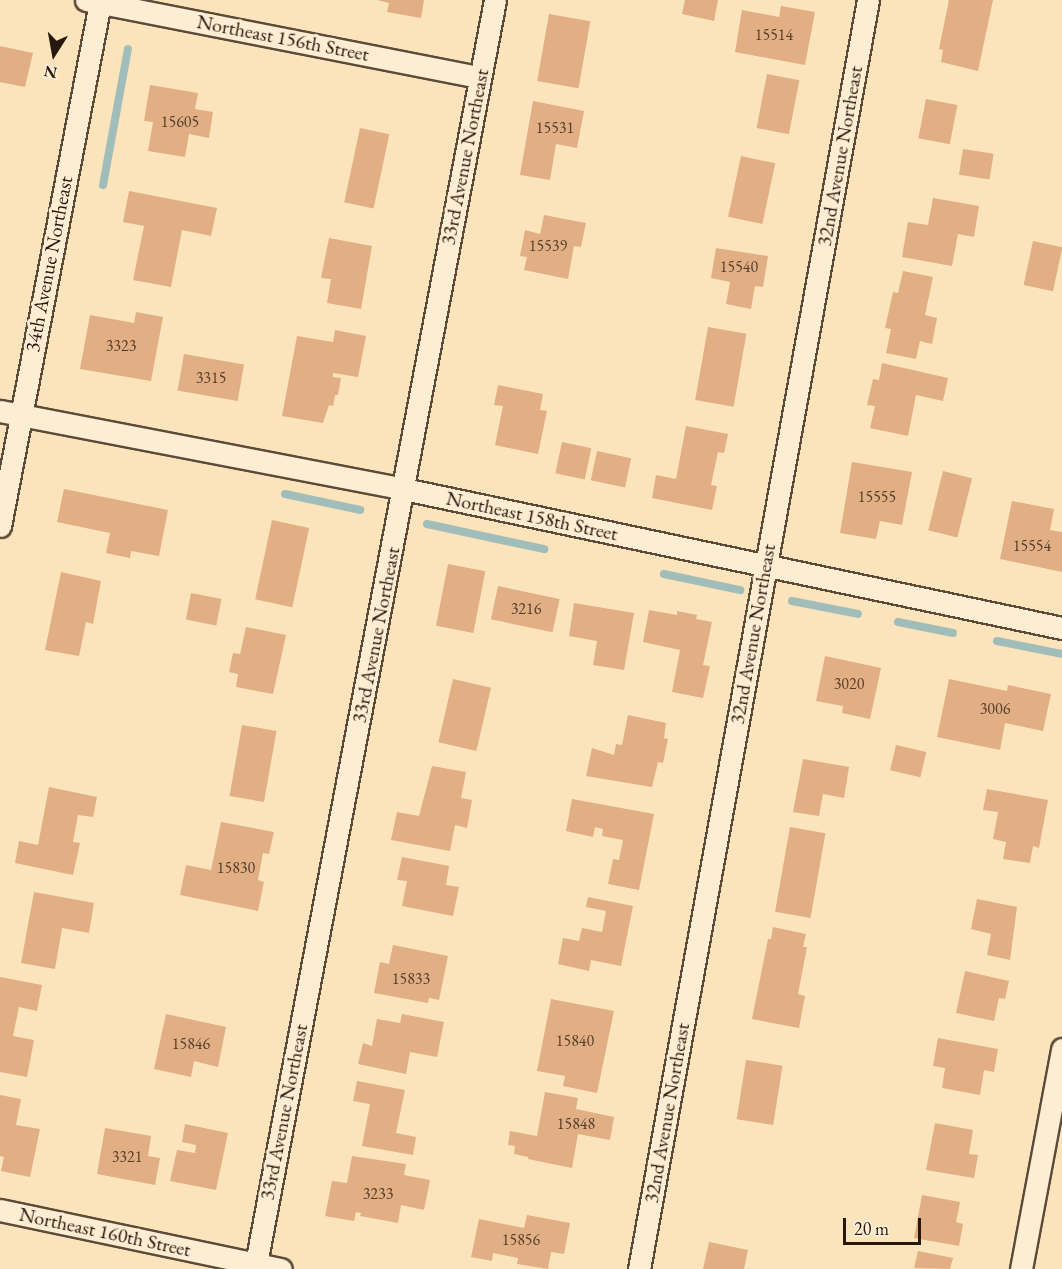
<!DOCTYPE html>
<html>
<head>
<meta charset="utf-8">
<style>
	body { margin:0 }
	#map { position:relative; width:1062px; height:1269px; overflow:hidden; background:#fbe4bb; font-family:"EB Garamond",serif }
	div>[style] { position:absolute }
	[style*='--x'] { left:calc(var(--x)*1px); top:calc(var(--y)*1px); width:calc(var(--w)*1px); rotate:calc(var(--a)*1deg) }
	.stream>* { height:8px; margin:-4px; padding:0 4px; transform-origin:4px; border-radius:4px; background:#a1bdb9 }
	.building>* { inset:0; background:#e2af84; transform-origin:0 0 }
	.roads { filter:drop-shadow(2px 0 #5b4b38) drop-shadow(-2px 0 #5b4b38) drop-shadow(0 2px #5b4b38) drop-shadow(0 -2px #5b4b38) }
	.minor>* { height:21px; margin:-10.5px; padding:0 10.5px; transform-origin:10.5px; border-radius:10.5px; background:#fcedd3 }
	span { translate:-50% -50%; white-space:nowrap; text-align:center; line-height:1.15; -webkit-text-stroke:6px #fcedd3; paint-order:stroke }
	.number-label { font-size:16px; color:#553e2b }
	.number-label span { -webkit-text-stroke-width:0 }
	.street-label { font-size:20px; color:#26180d }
	.north { position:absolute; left:24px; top:24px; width:60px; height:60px; -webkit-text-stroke:4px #fcedd3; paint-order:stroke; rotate:191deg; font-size:16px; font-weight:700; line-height:24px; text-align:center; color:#26180d }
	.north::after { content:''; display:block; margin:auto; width:21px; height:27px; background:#26180d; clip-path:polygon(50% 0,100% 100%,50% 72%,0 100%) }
	.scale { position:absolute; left:843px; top:1218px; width:78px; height:27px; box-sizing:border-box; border:3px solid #26180d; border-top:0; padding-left:8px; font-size:18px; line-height:21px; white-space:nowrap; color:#26180d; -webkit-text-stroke:4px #fcedd3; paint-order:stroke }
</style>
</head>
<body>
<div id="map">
	<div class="stream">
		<i style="--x:103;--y:185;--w:138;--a:-79.6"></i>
		<i style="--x:285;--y:494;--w:77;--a:12"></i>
		<i style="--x:427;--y:524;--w:120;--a:12.1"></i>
		<i style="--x:664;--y:574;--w:78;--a:11.9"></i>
		<i style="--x:792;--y:601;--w:67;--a:11.1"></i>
		<i style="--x:898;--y:622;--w:56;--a:11.3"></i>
		<i style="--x:997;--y:641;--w:66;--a:11.3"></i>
	</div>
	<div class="building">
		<i style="clip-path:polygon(377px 0,424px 0,421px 18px,387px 12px,389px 3px)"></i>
		<i style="clip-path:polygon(685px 0,718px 0,714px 21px,682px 14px)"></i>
		<i style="clip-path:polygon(949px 0,993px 0,978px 71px,941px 62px,943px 50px,939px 49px)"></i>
		<i style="clip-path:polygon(781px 6px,815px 12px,805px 65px,735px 52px,742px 10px,779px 17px)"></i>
		<i style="left:549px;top:14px;width:42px;height:68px;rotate:10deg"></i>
		<i style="clip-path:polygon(0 46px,33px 53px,25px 87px,0 82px)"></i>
		<i style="left:767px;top:74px;width:33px;height:55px;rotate:11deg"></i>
		<i style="clip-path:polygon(150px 85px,198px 93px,195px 109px,213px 112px,209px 138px,189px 134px,185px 157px,148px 151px,153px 122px,144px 121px)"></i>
		<i style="left:926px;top:99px;width:32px;height:40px;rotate:11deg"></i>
		<i style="clip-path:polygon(533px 101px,584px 111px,577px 148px,556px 144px,550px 180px,520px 175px)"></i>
		<i style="left:360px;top:128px;width:30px;height:76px;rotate:12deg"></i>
		<i style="left:963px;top:149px;width:31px;height:26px;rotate:9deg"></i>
		<i style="left:741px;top:156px;width:35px;height:62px;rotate:12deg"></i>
		<i style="clip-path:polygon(129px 191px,217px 208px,211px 236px,182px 230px,171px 287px,133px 280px,144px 226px,123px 222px)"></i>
		<i style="clip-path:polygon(933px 198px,979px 206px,974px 237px,958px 234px,952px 266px,902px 257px,908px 222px,928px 225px)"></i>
		<i style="clip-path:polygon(544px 215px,586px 223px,581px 247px,574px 246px,568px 279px,524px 270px,527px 257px,520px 256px,525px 230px,540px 234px)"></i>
		<i style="clip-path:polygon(329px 238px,372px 246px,361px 309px,327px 303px,331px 279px,321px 278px)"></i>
		<i style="left:1033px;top:241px;width:30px;height:45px;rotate:12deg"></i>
		<i style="clip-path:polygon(716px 248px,768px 256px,763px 287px,755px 286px,751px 309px,726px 304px,730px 282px,711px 278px)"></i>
		<i style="clip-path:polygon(903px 271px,933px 277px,925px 315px,937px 318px,932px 344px,920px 341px,916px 359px,886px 353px,891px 329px,885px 328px,893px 292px,898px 293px)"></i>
		<i style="clip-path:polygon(136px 312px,163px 317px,151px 381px,80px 369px,90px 315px,134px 323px)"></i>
		<i style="left:708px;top:327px;width:39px;height:74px;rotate:10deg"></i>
		<i style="clip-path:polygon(335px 330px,366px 336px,358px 377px,333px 373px,333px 377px,341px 378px,338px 395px,335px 395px,333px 406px,329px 405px,323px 423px,282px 416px,297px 336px,333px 342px)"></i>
		<i style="left:184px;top:354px;width:61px;height:37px;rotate:10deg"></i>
		<i style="clip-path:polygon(882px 363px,948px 378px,943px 401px,916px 395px,908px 436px,870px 428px,875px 406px,867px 405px,873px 379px,879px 380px)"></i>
		<i style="clip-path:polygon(498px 385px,543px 394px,540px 410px,547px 411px,538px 454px,495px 445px,503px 406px,494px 405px)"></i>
		<i style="clip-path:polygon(686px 426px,728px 434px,724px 453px,718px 452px,711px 485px,717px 486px,712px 510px,652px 498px,656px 475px,676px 479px)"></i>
		<i style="left:562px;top:442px;width:30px;height:32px;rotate:12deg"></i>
		<i style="left:597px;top:451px;width:35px;height:30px;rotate:12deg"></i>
		<i style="clip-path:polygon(852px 462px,912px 472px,902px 525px,880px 521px,876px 539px,840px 533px)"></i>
		<i style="left:943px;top:471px;width:30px;height:61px;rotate:14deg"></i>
		<i style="clip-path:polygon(64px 489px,168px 510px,159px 556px,131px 551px,130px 558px,106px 553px,110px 533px,57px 522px)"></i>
		<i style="clip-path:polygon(1012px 501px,1054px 509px,1050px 530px,1062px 532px,1062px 572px,1000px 559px)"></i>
		<i style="left:272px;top:520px;width:38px;height:81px;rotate:12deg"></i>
		<i style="left:448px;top:564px;width:38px;height:63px;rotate:11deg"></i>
		<i style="clip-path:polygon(61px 572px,101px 581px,93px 624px,86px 622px,79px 656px,45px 650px)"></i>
		<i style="left:498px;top:586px;width:63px;height:34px;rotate:12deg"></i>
		<i style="left:191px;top:593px;width:31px;height:27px;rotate:11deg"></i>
		<i style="clip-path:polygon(574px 603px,634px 613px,624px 670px,593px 665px,597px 641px,569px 636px)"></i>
		<i style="clip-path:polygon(649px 610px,677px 615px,677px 611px,697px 615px,696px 619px,712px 622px,703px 665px,710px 666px,703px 698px,672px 692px,680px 650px,643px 642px)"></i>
		<i style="clip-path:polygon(246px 627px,286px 635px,273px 694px,236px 687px,238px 674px,229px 672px,233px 653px,240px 654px)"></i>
		<i style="clip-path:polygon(825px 656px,881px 668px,870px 719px,842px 713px,843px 706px,816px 701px)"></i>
		<i style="left:453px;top:679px;width:39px;height:65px;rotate:13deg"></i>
		<i style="clip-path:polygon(949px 679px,1007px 691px,1008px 685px,1051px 694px,1043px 731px,1005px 723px,1000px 750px,937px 737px)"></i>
		<i style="clip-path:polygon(628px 715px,666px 723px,664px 738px,668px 739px,663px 763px,658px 762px,652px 787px,586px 776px,592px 748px,614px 755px,616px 744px,622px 745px)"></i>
		<i style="left:242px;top:725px;width:35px;height:72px;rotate:10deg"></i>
		<i style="left:896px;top:745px;width:31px;height:26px;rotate:13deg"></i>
		<i style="clip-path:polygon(803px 759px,849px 767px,844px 798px,823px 794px,819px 816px,793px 812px)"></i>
		<i style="clip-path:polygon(432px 766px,466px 772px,461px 798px,472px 800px,467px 828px,455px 825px,450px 851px,391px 840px,397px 812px,419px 816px)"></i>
		<i style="clip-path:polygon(49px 787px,97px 797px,93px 817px,78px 815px,73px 842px,80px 843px,73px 875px,15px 863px,19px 841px,38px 845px)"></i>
		<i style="clip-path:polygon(987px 789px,1048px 800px,1039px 848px,1033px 846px,1030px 863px,1003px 859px,1006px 842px,993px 839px,998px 812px,983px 810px)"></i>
		<i style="clip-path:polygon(572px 799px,654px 814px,639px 890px,608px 884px,613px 859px,619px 860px,623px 840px,602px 836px,603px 829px,595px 827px,593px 837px,566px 831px)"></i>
		<i style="clip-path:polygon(221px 822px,274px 832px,269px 854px,263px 853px,258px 880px,264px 882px,258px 911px,180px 895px,186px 865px,211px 870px)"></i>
		<i style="left:790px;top:827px;width:36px;height:86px;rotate:10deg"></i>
		<i style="clip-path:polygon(402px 857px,449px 866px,446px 885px,459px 887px,453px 916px,402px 906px,407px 881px,397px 880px)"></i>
		<i style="clip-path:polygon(34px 892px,94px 903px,89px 933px,62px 928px,55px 969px,21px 963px)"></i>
		<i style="clip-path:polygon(588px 897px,633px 906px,621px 966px,591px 960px,589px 971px,558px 964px,563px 938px,579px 941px,582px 928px,602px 932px,606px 911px,586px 907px)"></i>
		<i style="clip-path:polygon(977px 899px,1017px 907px,1010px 960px,987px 955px,991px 934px,971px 929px)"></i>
		<i style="clip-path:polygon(773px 927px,806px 934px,803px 947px,807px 947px,798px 994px,805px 996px,799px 1028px,752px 1019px,768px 939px,771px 939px)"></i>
		<i style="clip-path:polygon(393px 945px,448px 956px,439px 1000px,429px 998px,428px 1003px,374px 993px,380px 962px,389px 964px)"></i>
		<i style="clip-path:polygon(965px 971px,1009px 981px,1005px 999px,999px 998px,994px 1021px,956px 1013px)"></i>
		<i style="clip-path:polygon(0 977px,42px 985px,37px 1011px,19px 1007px,13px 1036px,34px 1040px,27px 1077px,0 1072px)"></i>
		<i style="clip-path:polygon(551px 999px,614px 1011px,597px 1093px,563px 1086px,565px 1076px,537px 1071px)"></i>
		<i style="clip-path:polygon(166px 1014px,226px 1027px,218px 1067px,194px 1061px,191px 1077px,154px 1069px)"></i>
		<i style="clip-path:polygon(402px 1014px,444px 1022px,437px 1057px,410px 1052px,406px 1074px,358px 1064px,363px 1043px,372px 1046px,377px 1019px,400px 1023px)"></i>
		<i style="clip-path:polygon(938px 1038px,998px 1049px,994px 1072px,984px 1070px,980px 1095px,942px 1088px,945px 1068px,933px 1066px)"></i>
		<i style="left:746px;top:1060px;width:37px;height:60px;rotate:9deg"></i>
		<i style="clip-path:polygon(357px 1081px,405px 1090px,396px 1133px,416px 1137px,413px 1155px,362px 1146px,370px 1104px,353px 1101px)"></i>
		<i style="clip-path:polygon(545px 1092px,578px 1098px,576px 1109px,614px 1117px,610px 1140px,578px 1134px,572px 1168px,528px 1159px,528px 1157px,514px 1154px,515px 1146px,508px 1145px,510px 1131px,537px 1136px)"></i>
		<i style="clip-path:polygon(0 1095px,21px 1099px,16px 1125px,40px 1129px,30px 1177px,1px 1171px,4px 1157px,0 1156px)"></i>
		<i style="clip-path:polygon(935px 1123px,973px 1130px,969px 1154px,978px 1155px,974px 1178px,926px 1170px)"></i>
		<i style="clip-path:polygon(185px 1124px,228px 1133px,216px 1190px,170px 1181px,177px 1150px,195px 1153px,196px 1145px,182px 1142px)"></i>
		<i style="clip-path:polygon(105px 1128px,151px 1136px,148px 1156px,160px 1158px,155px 1185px,97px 1174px)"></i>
		<i style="clip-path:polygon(352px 1156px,406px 1164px,404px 1175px,430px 1180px,424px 1210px,401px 1205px,398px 1223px,360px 1216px,361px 1213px,356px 1212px,354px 1221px,325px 1216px,332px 1181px,347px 1183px)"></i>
		<i style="clip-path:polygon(922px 1195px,960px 1202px,956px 1222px,963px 1224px,959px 1246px,914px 1238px)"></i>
		<i style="clip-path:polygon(527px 1215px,570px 1223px,564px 1254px,551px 1252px,548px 1269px,517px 1264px,518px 1258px,493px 1253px,492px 1261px,471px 1257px,479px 1219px,524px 1228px)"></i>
		<i style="clip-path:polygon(709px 1242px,748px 1250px,744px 1269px,703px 1269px)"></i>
		<i style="clip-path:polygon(918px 1251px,953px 1258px,950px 1269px,914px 1268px)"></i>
	</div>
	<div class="roads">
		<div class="minor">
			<i style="--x:86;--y:0;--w:401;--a:11.1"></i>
			<i style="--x:0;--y:411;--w:411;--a:10.9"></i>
			<i style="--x:404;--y:489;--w:673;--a:11.93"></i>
			<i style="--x:0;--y:526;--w:532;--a:-79.18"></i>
			<i style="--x:0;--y:1210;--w:287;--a:11.9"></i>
			<i style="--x:255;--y:1269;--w:1291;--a:-79.29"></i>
			<i style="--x:639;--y:1269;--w:1289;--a:-79.77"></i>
			<i style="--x:1021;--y:1269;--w:224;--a:-79.4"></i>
		</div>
	</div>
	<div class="number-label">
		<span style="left:774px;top:35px">15514</span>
		<span style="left:180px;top:122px">15605</span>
		<span style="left:555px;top:128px">15531</span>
		<span style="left:548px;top:246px">15539</span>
		<span style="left:739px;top:267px">15540</span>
		<span style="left:121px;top:346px">3323</span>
		<span style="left:211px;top:378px">3315</span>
		<span style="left:877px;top:497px">15555</span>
		<span style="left:1032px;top:546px">15554</span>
		<span style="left:526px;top:609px">3216</span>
		<span style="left:849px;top:684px">3020</span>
		<span style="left:995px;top:709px">3006</span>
		<span style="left:236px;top:868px">15830</span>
		<span style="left:411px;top:979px">15833</span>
		<span style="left:575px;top:1041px">15840</span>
		<span style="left:191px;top:1044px">15846</span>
		<span style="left:576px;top:1124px">15848</span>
		<span style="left:127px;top:1157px">3321</span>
		<span style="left:378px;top:1194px">3233</span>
		<span style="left:521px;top:1240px">15856</span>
	</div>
	<div class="street-label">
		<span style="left:283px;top:38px;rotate:11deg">Northeast 156th Street</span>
		<span style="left:840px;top:156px;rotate:-80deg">32nd Avenue Northeast</span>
		<span style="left:465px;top:157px;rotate:-79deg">33rd Avenue Northeast</span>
		<span style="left:49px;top:264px;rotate:-79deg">34th Avenue Northeast</span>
		<span style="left:532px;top:516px;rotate:12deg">Northeast 158th Street</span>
		<span style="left:753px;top:634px;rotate:-80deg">32nd Avenue Northeast</span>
		<span style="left:376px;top:635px;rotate:-79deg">33rd Avenue Northeast</span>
		<span style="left:284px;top:1112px;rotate:-79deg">33rd Avenue Northeast</span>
		<span style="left:667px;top:1113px;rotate:-80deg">32nd Avenue Northeast</span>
		<span style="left:105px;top:1232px;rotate:12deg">Northeast 160th Street</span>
	</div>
	<div class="north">N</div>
	<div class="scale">20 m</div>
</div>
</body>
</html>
